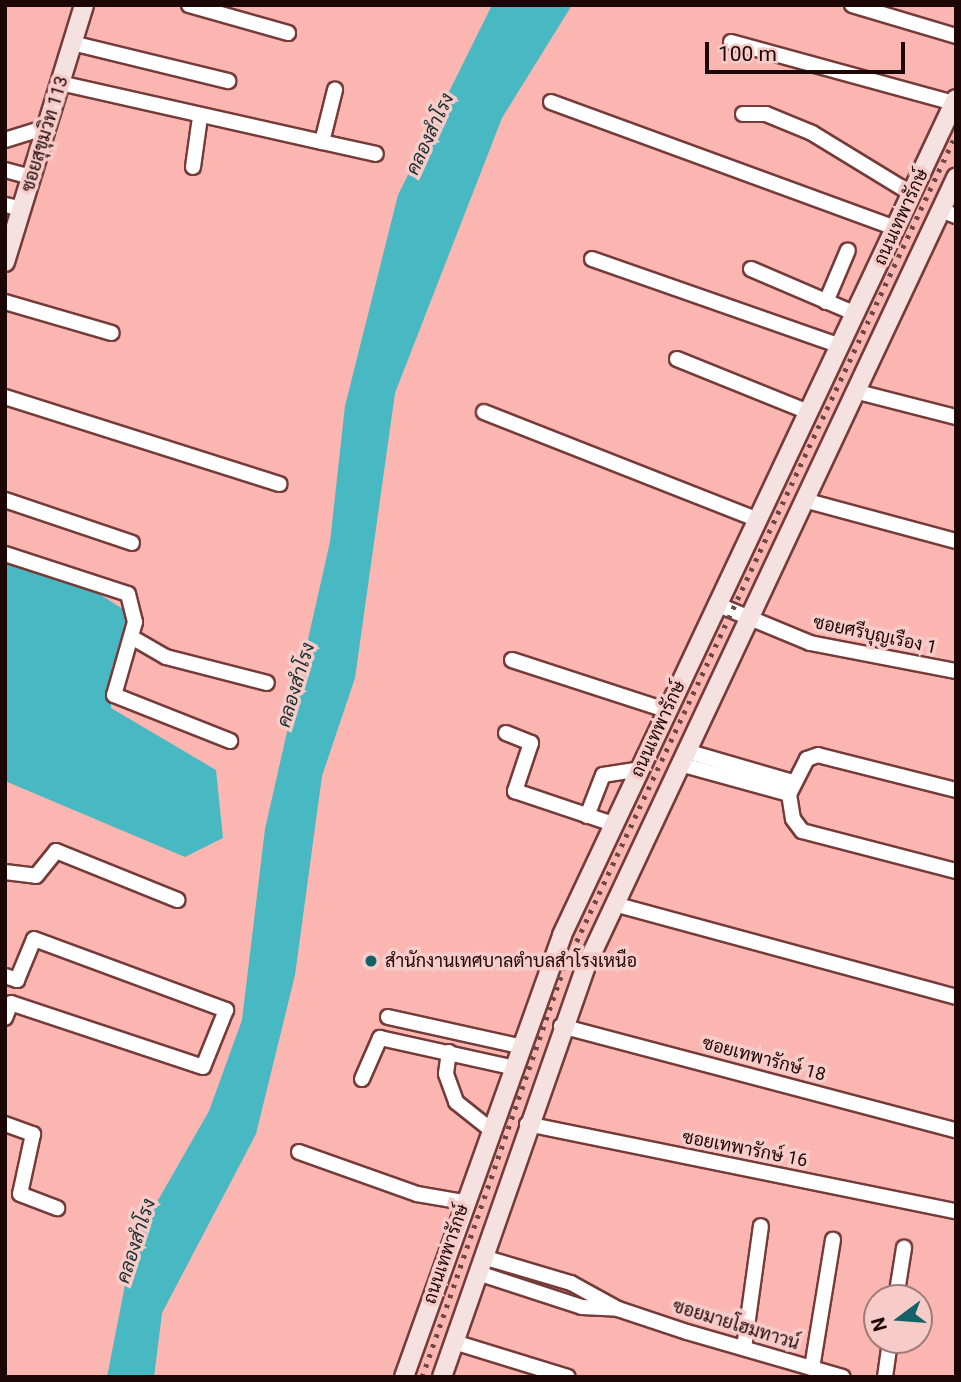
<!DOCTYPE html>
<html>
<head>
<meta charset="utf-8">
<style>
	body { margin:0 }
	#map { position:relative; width:961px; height:1382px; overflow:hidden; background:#fbb6b2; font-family:Roboto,Sarabun,sans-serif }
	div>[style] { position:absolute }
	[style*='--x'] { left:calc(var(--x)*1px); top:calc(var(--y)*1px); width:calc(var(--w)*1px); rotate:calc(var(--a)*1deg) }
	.water>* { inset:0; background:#48b8c2 }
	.roads { filter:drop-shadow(2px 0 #753b39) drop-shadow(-2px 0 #753b39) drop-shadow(0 2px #753b39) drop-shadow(0 -2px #753b39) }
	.minor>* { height:14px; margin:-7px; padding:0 7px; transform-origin:7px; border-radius:7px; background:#fff }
	.major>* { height:18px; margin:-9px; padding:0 9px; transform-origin:9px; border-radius:9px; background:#f4e1e0 }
	.rail>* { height:4.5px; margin-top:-2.25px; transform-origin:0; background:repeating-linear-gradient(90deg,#6f4846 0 3.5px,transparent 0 10.5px) }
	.dots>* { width:19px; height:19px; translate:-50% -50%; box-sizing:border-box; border:4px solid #f6cbc8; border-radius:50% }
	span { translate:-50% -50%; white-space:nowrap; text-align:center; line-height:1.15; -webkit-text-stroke:7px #f6cbc8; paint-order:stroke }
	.street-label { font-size:18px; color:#1c0606 }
	.poi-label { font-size:18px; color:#1c0606 }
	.left { translate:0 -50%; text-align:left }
	.water-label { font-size:19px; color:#1a2e30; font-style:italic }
	.frame { position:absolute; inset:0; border:7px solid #1c0606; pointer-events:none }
	.north { position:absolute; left:863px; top:1284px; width:70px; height:70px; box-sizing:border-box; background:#f6cbc8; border:2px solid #9f7c7a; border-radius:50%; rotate:254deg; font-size:19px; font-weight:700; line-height:28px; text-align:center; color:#1c0606 }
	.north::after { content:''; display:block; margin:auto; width:24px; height:32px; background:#126268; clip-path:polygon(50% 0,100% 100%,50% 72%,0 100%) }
	.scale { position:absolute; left:705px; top:42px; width:200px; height:32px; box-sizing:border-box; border:4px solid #1c0606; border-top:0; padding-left:9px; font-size:21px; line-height:24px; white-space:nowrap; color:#1c0606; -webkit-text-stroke:5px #f6cbc8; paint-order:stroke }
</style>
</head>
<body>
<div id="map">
	<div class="water">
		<i style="clip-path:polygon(492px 5px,572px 5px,502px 118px,395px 393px,355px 678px,322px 776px,295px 975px,256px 1134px,162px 1313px,154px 1377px,107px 1377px,133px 1244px,209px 1111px,242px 1020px,265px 829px,330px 542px,345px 406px,398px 195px)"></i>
		<i style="clip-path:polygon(5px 560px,85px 585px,126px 611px,133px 631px,112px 666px,111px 708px,216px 770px,223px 838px,185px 857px,5px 781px)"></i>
	</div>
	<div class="roads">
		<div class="minor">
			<i style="--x:189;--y:5;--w:103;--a:15.8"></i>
			<i style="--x:852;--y:5;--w:109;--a:16.6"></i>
			<i style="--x:731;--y:42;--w:231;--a:15.3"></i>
			<i style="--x:72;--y:43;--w:161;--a:13.7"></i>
			<i style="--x:60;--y:83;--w:269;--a:12.7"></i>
			<i style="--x:322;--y:142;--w:54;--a:-76"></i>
			<i style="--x:551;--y:102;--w:367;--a:20.1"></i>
			<i style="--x:743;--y:114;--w:23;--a:0"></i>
			<i style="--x:766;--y:114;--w:50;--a:22.4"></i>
			<i style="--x:812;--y:133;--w:117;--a:31.4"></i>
			<i style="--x:5;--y:140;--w:44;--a:-17.2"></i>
			<i style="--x:322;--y:142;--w:55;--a:12.5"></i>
			<i style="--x:193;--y:167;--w:50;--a:-82"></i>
			<i style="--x:5;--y:170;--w:28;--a:15"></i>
			<i style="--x:5;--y:205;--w:17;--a:13"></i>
			<i style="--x:941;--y:210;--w:16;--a:22"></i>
			<i style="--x:592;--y:259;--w:263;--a:19.3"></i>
			<i style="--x:751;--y:269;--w:114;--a:23.2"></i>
			<i style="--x:5;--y:302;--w:111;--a:16.2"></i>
			<i style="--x:826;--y:302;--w:56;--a:-67.1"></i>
			<i style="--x:677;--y:359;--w:141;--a:22"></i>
			<i style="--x:858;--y:392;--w:101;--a:14.3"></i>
			<i style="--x:5;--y:397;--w:288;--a:17.6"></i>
			<i style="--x:484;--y:412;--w:292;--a:21.5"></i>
			<i style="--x:5;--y:500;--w:134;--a:18.7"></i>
			<i style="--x:804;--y:500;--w:157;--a:15.1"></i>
			<i style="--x:5;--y:554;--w:129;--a:18"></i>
			<i style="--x:128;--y:594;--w:29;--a:76"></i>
			<i style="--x:135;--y:622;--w:76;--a:106"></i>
			<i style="--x:114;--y:695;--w:125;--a:21.6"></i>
			<i style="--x:716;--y:604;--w:102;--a:22.5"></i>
			<i style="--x:810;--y:643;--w:149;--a:10.9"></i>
			<i style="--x:133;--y:638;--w:38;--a:30"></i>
			<i style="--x:166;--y:657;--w:104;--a:14.4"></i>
			<i style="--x:512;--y:660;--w:162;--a:18"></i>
			<i style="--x:506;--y:733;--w:27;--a:22"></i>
			<i style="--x:531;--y:743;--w:51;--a:108.4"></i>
			<i style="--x:515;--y:791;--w:103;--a:18.6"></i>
			<i style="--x:686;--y:751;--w:111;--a:16.2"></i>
			<i style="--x:680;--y:764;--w:113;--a:15.4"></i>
			<i style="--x:956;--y:790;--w:142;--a:-165.8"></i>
			<i style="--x:818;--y:755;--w:12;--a:160"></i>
			<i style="--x:807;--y:759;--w:39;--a:117"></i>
			<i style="--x:789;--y:794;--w:25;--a:81"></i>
			<i style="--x:793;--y:819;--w:15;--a:53"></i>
			<i style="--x:802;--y:831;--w:159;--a:14.6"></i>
			<i style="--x:587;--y:816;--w:44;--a:-68.7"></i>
			<i style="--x:603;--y:775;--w:36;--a:-9"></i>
			<i style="--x:5;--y:872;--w:31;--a:7"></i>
			<i style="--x:36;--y:876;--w:32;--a:-51"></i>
			<i style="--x:56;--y:851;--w:131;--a:22"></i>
			<i style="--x:614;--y:904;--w:354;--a:15.2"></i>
			<i style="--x:5;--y:976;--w:13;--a:18"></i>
			<i style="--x:17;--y:980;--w:44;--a:-67.5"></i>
			<i style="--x:34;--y:939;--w:205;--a:20.3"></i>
			<i style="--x:226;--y:1010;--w:61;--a:112"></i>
			<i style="--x:203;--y:1067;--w:202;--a:-161.6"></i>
			<i style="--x:11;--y:1003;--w:16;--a:112"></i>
			<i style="--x:388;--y:1017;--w:134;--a:12.5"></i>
			<i style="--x:561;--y:1026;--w:408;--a:14.8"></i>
			<i style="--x:449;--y:1052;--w:22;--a:98"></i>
			<i style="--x:446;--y:1074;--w:30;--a:70"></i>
			<i style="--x:456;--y:1102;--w:43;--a:38.5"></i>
			<i style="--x:362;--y:1079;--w:45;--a:-66.3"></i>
			<i style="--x:380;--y:1038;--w:134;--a:12.5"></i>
			<i style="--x:5;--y:1124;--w:30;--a:20"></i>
			<i style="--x:33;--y:1134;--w:61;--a:102.2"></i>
			<i style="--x:20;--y:1194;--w:40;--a:21"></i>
			<i style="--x:527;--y:1124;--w:438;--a:11.5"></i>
			<i style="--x:299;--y:1152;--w:125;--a:19.6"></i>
			<i style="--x:417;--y:1194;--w:48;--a:9.7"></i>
			<i style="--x:483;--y:1257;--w:92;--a:16.5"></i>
			<i style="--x:571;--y:1283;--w:54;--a:29"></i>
			<i style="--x:618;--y:1309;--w:73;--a:18.4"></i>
			<i style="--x:687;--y:1332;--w:162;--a:16.1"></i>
			<i style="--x:478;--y:1273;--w:109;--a:18.1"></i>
			<i style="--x:582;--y:1307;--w:36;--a:3"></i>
			<i style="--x:896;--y:1298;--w:51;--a:-80.9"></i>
			<i style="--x:454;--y:1342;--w:119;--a:17.1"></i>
			<i style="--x:744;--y:1348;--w:123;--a:-82.1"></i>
			<i style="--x:812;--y:1368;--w:130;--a:-80.7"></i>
			<i style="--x:885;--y:1377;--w:37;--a:-82"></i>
		</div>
		<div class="major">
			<i style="--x:5;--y:262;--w:269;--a:-72.9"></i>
			<i style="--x:404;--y:1377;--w:469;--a:-70.3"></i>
			<i style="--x:562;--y:935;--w:924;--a:-64.77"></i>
			<i style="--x:442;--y:1377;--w:435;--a:-70.7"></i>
			<i style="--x:586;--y:966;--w:871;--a:-64.85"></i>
		</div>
	</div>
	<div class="rail">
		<i style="--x:422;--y:1377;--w:431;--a:-70.9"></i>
		<i style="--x:563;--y:970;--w:924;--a:-64.82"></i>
	</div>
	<div class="dots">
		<i style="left:371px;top:961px;background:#126268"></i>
	</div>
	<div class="street-label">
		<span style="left:45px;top:134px;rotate:-73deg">ซอยสุขุมวิท 113</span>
		<span style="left:901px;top:217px;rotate:-65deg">ถนนเทพารักษ์</span>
		<span style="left:875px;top:635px;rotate:12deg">ซอยศรีบุญเรือง 1</span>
		<span style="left:658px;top:729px;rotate:-65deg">ถนนเทพารักษ์</span>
		<span style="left:764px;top:1059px;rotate:15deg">ซอยเทพารักษ์ 18</span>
		<span style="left:745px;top:1149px;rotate:11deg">ซอยเทพารักษ์ 16</span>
		<span style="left:446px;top:1254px;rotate:-71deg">ถนนเทพารักษ์</span>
		<span style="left:736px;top:1325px;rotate:17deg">ซอยมายโฮมทาวน์</span>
	</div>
	<div class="poi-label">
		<span class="left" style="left:385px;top:961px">สำนักงานเทศบาลตำบลสำโรงเหนือ</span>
	</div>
	<div class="water-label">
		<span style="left:430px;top:134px;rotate:-65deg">คลองสำโรง</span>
		<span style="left:296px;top:685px;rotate:-73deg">คลองสำโรง</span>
		<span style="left:136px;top:1241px;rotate:-72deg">คลองสำโรง</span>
	</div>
	<div class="frame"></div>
	<div class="north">N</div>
	<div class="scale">100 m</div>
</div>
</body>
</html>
